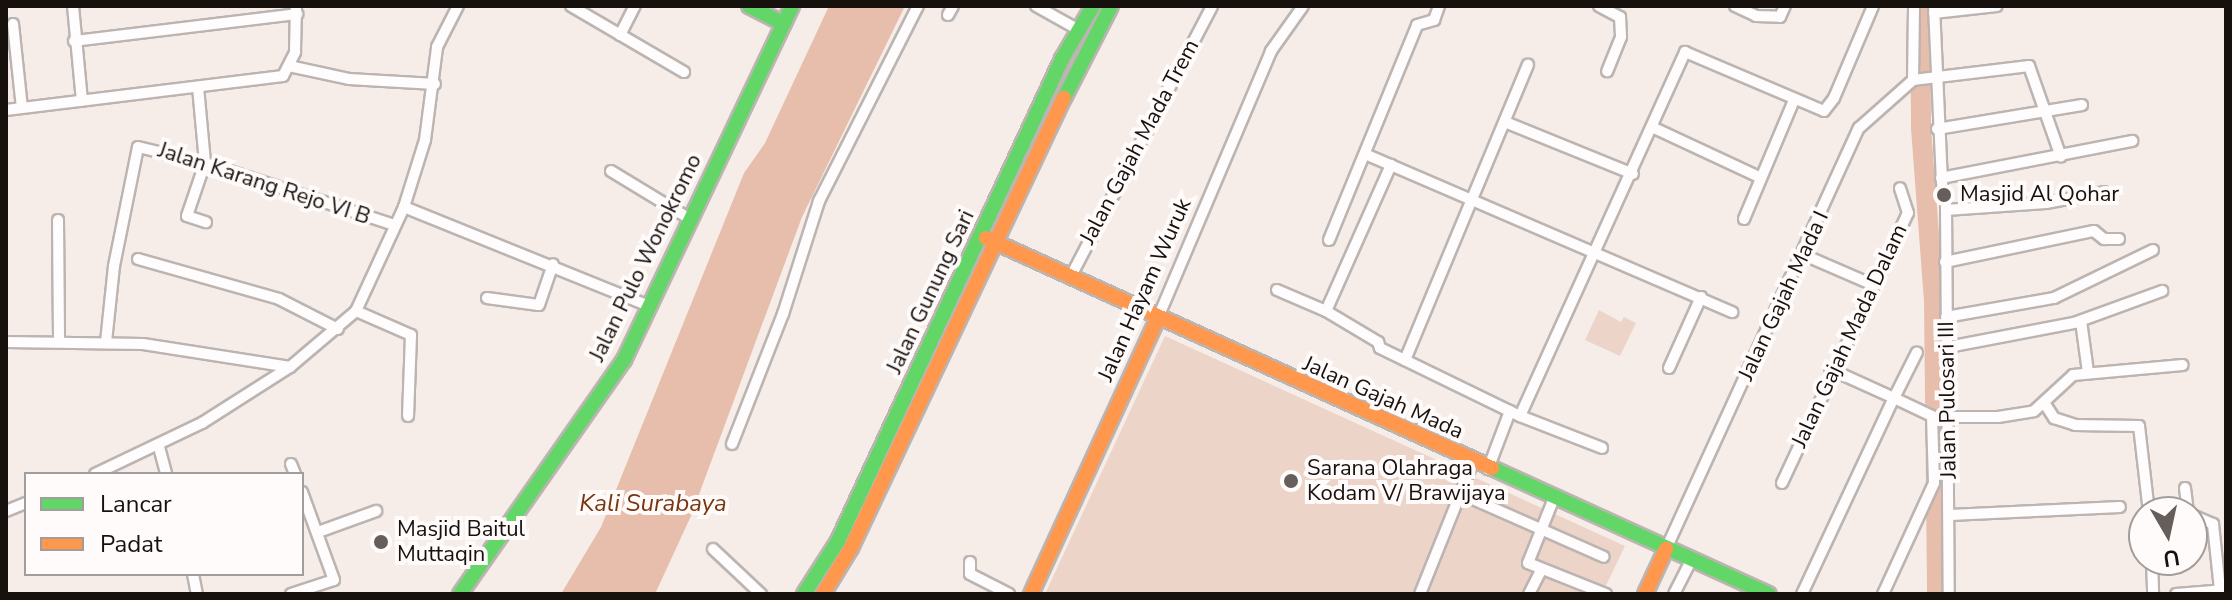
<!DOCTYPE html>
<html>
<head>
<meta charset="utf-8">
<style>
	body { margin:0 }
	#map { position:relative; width:2232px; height:600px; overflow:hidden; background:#f6ede9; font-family:"Nunito Sans",sans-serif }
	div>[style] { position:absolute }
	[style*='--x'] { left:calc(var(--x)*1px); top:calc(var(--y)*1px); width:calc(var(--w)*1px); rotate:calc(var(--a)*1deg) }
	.green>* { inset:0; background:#ecd4c9 }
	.water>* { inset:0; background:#e7beab }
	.river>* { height:20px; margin:-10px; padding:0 10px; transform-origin:10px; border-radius:10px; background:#e7beab }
	.street-tunnel>* { height:10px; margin-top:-5px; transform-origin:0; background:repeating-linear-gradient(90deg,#d5ccc8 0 10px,transparent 0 15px) }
	.roads { filter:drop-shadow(2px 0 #bcb4b1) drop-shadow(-2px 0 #bcb4b1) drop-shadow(0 2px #bcb4b1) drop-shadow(0 -2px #bcb4b1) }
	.street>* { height:10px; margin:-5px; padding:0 5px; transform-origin:5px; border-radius:5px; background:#fefcfc }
	.fast>* { height:14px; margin:-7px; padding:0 7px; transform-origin:7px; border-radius:7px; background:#63d668 }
	.slow>* { height:14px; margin:-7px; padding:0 7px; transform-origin:7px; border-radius:7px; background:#ff974d }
	.dots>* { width:22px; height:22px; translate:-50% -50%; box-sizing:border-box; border:4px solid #fffbfa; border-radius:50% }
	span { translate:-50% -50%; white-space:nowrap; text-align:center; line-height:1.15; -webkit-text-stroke:8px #fffbfa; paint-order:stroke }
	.street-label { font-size:22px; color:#17110e }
	.poi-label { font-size:22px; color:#17110e }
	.left { translate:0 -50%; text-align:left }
	.water-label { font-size:24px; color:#783610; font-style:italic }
	.frame { position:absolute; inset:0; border:8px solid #17110e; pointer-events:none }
	.legend { position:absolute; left:24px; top:472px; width:280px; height:104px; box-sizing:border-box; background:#fffbfa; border:2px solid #a29d9c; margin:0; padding:10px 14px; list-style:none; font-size:24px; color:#17110e }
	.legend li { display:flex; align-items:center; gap:16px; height:40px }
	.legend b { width:40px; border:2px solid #a29d9c }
	.north { position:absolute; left:2128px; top:496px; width:80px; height:80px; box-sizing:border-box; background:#fffbfa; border:2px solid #a29d9c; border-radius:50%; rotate:171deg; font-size:22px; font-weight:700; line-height:32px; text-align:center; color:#17110e }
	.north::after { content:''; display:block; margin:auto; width:28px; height:36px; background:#655e5b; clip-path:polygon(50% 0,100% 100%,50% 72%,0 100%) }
</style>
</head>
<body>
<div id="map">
	<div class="green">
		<i style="clip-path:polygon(1599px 310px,1621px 322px,1624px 317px,1636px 323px,1620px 356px,1585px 340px)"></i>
		<i style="clip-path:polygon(1165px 336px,1625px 546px,1602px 594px,1045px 594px)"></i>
	</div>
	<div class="water">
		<i style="clip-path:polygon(829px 6px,905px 6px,802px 217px,691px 516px,655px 594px,561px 594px,601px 527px,744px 173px,765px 143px)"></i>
	</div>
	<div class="river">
		<i style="--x:1920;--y:6;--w:122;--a:89.5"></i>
		<i style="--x:1921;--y:128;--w:172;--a:85.7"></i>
		<i style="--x:1934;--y:300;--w:294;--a:89.4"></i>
	</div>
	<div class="street-tunnel">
		<i style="--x:1942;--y:184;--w:22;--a:80"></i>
	</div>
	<div class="roads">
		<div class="street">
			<i style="--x:73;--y:6;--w:95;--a:84.6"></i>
			<i style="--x:571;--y:6;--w:131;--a:30.3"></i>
			<i style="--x:1036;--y:6;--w:49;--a:29.2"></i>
			<i style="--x:1599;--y:6;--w:24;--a:28"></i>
			<i style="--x:1620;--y:17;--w:20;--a:87"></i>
			<i style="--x:1621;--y:37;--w:37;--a:112"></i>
			<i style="--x:1735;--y:6;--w:23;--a:25"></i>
			<i style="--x:1756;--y:16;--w:24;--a:2"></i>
			<i style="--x:1780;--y:17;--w:12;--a:-66"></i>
			<i style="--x:1934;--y:6;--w:178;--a:87.4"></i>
			<i style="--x:1934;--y:13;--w:63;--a:-6.3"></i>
			<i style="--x:948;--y:15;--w:10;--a:-61"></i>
			<i style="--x:13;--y:24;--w:84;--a:83.9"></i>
			<i style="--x:620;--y:35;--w:33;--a:-63"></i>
			<i style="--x:74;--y:41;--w:225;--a:-6.9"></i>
			<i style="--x:289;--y:66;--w:61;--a:12.2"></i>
			<i style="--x:349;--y:79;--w:86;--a:3.3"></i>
			<i style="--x:1913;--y:80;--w:74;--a:-89.2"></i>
			<i style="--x:198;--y:87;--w:76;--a:84.7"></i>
			<i style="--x:205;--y:163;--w:56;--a:108.8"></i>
			<i style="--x:187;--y:216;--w:20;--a:18"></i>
			<i style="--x:6;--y:110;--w:279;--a:-7"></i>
			<i style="--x:283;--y:76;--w:27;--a:-63"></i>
			<i style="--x:295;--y:52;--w:46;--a:-88.8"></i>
			<i style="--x:1505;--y:122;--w:138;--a:22.1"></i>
			<i style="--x:1654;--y:128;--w:116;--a:25"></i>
			<i style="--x:1937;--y:129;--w:147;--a:-9.4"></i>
			<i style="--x:1365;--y:154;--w:400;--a:23.3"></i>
			<i style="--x:611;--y:171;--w:92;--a:31.3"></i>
			<i style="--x:1941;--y:178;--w:195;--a:-11"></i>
			<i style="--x:1946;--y:206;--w:388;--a:89.6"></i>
			<i style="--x:404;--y:207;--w:266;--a:22"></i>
			<i style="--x:1946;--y:210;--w:100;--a:-4"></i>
			<i style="--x:2046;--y:203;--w:59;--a:-10.7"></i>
			<i style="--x:1744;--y:219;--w:129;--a:-67.2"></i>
			<i style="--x:58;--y:220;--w:120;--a:89.5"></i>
			<i style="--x:1329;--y:240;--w:232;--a:-67.7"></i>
			<i style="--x:1417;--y:25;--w:18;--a:-16"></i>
			<i style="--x:1434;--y:20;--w:15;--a:-70"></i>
			<i style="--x:1804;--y:255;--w:73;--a:23.4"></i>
			<i style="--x:138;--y:259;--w:147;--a:15.8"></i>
			<i style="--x:279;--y:299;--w:66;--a:27"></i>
			<i style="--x:1945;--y:262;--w:152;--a:-11.8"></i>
			<i style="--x:2094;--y:231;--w:13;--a:39"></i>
			<i style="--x:2104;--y:239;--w:15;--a:0"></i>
			<i style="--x:1070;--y:278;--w:307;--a:-62.4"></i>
			<i style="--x:1277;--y:290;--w:53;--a:23.2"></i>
			<i style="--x:1326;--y:311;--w:61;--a:30.8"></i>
			<i style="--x:1378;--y:342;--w:6;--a:72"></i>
			<i style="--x:1380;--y:348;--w:156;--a:25.9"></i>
			<i style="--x:1520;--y:416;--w:88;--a:21.3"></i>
			<i style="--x:487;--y:298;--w:52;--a:7.7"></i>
			<i style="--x:539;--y:305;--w:43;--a:-71.1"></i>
			<i style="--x:356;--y:311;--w:60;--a:23.6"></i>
			<i style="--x:411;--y:335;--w:81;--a:92.1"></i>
			<i style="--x:1326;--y:311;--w:160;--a:-66"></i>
			<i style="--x:1946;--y:317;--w:110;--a:-10"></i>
			<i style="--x:2054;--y:298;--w:110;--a:-25.9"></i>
			<i style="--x:1157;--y:320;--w:292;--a:-67"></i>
			<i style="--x:1271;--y:51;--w:55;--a:-54.6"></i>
			<i style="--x:2081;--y:321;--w:51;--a:82.2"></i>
			<i style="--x:6;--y:342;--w:137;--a:0.8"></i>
			<i style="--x:143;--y:344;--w:149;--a:8.9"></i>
			<i style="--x:106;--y:342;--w:76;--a:-84"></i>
			<i style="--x:114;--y:266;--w:121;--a:-78.6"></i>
			<i style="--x:138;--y:147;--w:69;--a:13.4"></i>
			<i style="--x:205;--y:163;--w:200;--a:18.1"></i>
			<i style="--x:1948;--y:347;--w:128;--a:-10.8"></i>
			<i style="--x:2074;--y:323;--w:94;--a:-20"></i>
			<i style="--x:1405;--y:360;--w:320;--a:-67.4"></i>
			<i style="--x:1669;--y:368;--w:78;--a:-65.7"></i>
			<i style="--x:2045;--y:404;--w:17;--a:57"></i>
			<i style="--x:2054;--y:418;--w:22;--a:18"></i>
			<i style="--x:2075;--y:425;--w:64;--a:0.9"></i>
			<i style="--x:2139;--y:426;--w:87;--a:83.4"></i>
			<i style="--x:1520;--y:416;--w:400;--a:-65.6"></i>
			<i style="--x:1685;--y:52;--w:151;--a:23"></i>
			<i style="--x:1824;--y:111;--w:16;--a:-52"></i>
			<i style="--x:1834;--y:98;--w:100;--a:-67"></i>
			<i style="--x:1950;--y:417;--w:48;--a:0"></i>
			<i style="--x:1998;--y:417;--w:36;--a:-9"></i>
			<i style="--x:2034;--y:411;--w:53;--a:-42.7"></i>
			<i style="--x:2073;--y:375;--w:110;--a:-5.2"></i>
			<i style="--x:732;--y:444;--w:140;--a:-68.6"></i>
			<i style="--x:783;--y:314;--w:119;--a:-72.3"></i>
			<i style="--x:819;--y:201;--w:219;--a:-63.1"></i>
			<i style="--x:159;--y:447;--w:28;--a:75"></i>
			<i style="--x:291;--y:464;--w:11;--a:68"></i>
			<i style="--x:1488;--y:469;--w:62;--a:-69.2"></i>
			<i style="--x:95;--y:474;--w:119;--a:-25.5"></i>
			<i style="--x:202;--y:423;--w:104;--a:-32.5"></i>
			<i style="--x:290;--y:367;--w:87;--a:-40.3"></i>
			<i style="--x:356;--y:311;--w:115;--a:-65.2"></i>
			<i style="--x:404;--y:207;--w:70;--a:-72.6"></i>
			<i style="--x:425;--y:140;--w:94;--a:-82.6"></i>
			<i style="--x:437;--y:47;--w:46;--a:-62.9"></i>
			<i style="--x:1782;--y:483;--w:298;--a:-65"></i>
			<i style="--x:1908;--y:213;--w:26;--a:-108"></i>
			<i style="--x:2185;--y:488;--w:24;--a:83"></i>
			<i style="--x:1459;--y:493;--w:158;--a:23.8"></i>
			<i style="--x:1554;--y:498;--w:70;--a:111.8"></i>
			<i style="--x:1528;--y:563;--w:84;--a:21.7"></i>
			<i style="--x:6;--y:511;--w:22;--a:-22"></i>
			<i style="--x:1950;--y:515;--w:170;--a:-2.7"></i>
			<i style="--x:2192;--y:515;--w:23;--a:23"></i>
			<i style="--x:2213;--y:524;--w:66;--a:83.9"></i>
			<i style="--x:318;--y:532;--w:62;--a:-19.9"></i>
			<i style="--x:713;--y:549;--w:66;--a:43.2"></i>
			<i style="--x:1666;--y:549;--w:463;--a:-65.4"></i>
			<i style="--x:1859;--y:128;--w:72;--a:-41.6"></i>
			<i style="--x:1913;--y:80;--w:117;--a:-6.9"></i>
			<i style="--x:2029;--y:66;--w:96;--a:70.6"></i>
			<i style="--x:2152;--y:560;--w:34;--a:88"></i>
			<i style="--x:970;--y:562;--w:12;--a:90"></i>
			<i style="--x:970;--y:574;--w:44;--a:27.1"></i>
			<i style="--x:193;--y:574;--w:20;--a:79"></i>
			<i style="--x:291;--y:594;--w:45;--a:-18"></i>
			<i style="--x:334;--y:580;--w:94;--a:-110"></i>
			<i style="--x:1420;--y:594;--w:142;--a:-68.1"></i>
			<i style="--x:1529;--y:594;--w:28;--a:-63"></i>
			<i style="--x:1674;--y:594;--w:38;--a:-63"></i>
			<i style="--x:1802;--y:594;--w:217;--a:-64.9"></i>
			<i style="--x:1894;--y:398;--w:70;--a:-155.6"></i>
			<i style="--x:1883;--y:594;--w:122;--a:-65.3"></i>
			<i style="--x:1934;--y:483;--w:67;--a:-91.7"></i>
			<i style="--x:1932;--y:416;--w:42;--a:-154.7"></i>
			<i style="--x:1894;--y:398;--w:51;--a:-63.4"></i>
			<i style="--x:2176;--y:594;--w:50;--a:-4.6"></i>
		</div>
		<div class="fast">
			<i style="--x:749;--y:6;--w:39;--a:27"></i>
			<i style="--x:1064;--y:98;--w:103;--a:-62.9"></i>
			<i style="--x:1492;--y:468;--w:304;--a:24.5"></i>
			<i style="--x:460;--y:594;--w:286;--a:-55"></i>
			<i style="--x:624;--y:360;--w:392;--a:-64.6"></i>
			<i style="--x:804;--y:594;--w:63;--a:-57.3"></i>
			<i style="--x:838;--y:541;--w:532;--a:-65.07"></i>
			<i style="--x:1062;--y:59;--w:61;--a:-59.7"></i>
		</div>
		<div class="slow">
			<i style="--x:986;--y:238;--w:556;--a:24.44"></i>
			<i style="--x:823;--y:594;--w:54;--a:-58.7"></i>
			<i style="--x:851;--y:548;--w:498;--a:-64.7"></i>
			<i style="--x:1031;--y:594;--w:302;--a:-65.3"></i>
			<i style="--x:1645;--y:594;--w:50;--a:-65"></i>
		</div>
	</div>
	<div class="dots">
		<i style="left:1944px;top:195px;background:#655e5b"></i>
		<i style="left:1291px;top:481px;background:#655e5b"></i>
		<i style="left:381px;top:542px;background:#655e5b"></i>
	</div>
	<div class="street-label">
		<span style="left:1140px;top:142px;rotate:-62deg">Jalan Gajah Mada Trem</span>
		<span style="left:264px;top:184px;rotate:18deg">Jalan Karang Rejo VI B</span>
		<span style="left:646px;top:258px;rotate:-64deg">Jalan Pulo Wonokromo</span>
		<span style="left:1145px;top:290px;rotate:-66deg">Jalan Hayam Wuruk</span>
		<span style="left:931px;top:292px;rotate:-65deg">Jalan Gunung Sari</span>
		<span style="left:1784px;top:296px;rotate:-65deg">Jalan Gajah Mada I</span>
		<span style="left:1850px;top:336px;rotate:-65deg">Jalan Gajah Mada Dalam</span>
		<span style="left:1383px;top:398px;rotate:24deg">Jalan Gajah Mada</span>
		<span style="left:1948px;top:400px;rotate:-91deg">Jalan Pulosari III</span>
	</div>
	<div class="poi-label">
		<span class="left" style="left:1960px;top:195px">Masjid Al Qohar</span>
		<span class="left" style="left:1307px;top:481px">Sarana Olahraga<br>Kodam V/ Brawijaya</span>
		<span class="left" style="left:397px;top:542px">Masjid Baitul<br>Muttaqin</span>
	</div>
	<div class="water-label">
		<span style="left:653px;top:504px">Kali Surabaya</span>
	</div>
	<div class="frame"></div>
	<ul class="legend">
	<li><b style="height:10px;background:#63d668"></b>Lancar</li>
	<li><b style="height:10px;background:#ff974d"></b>Padat</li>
	</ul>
	<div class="north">U</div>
</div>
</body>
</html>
